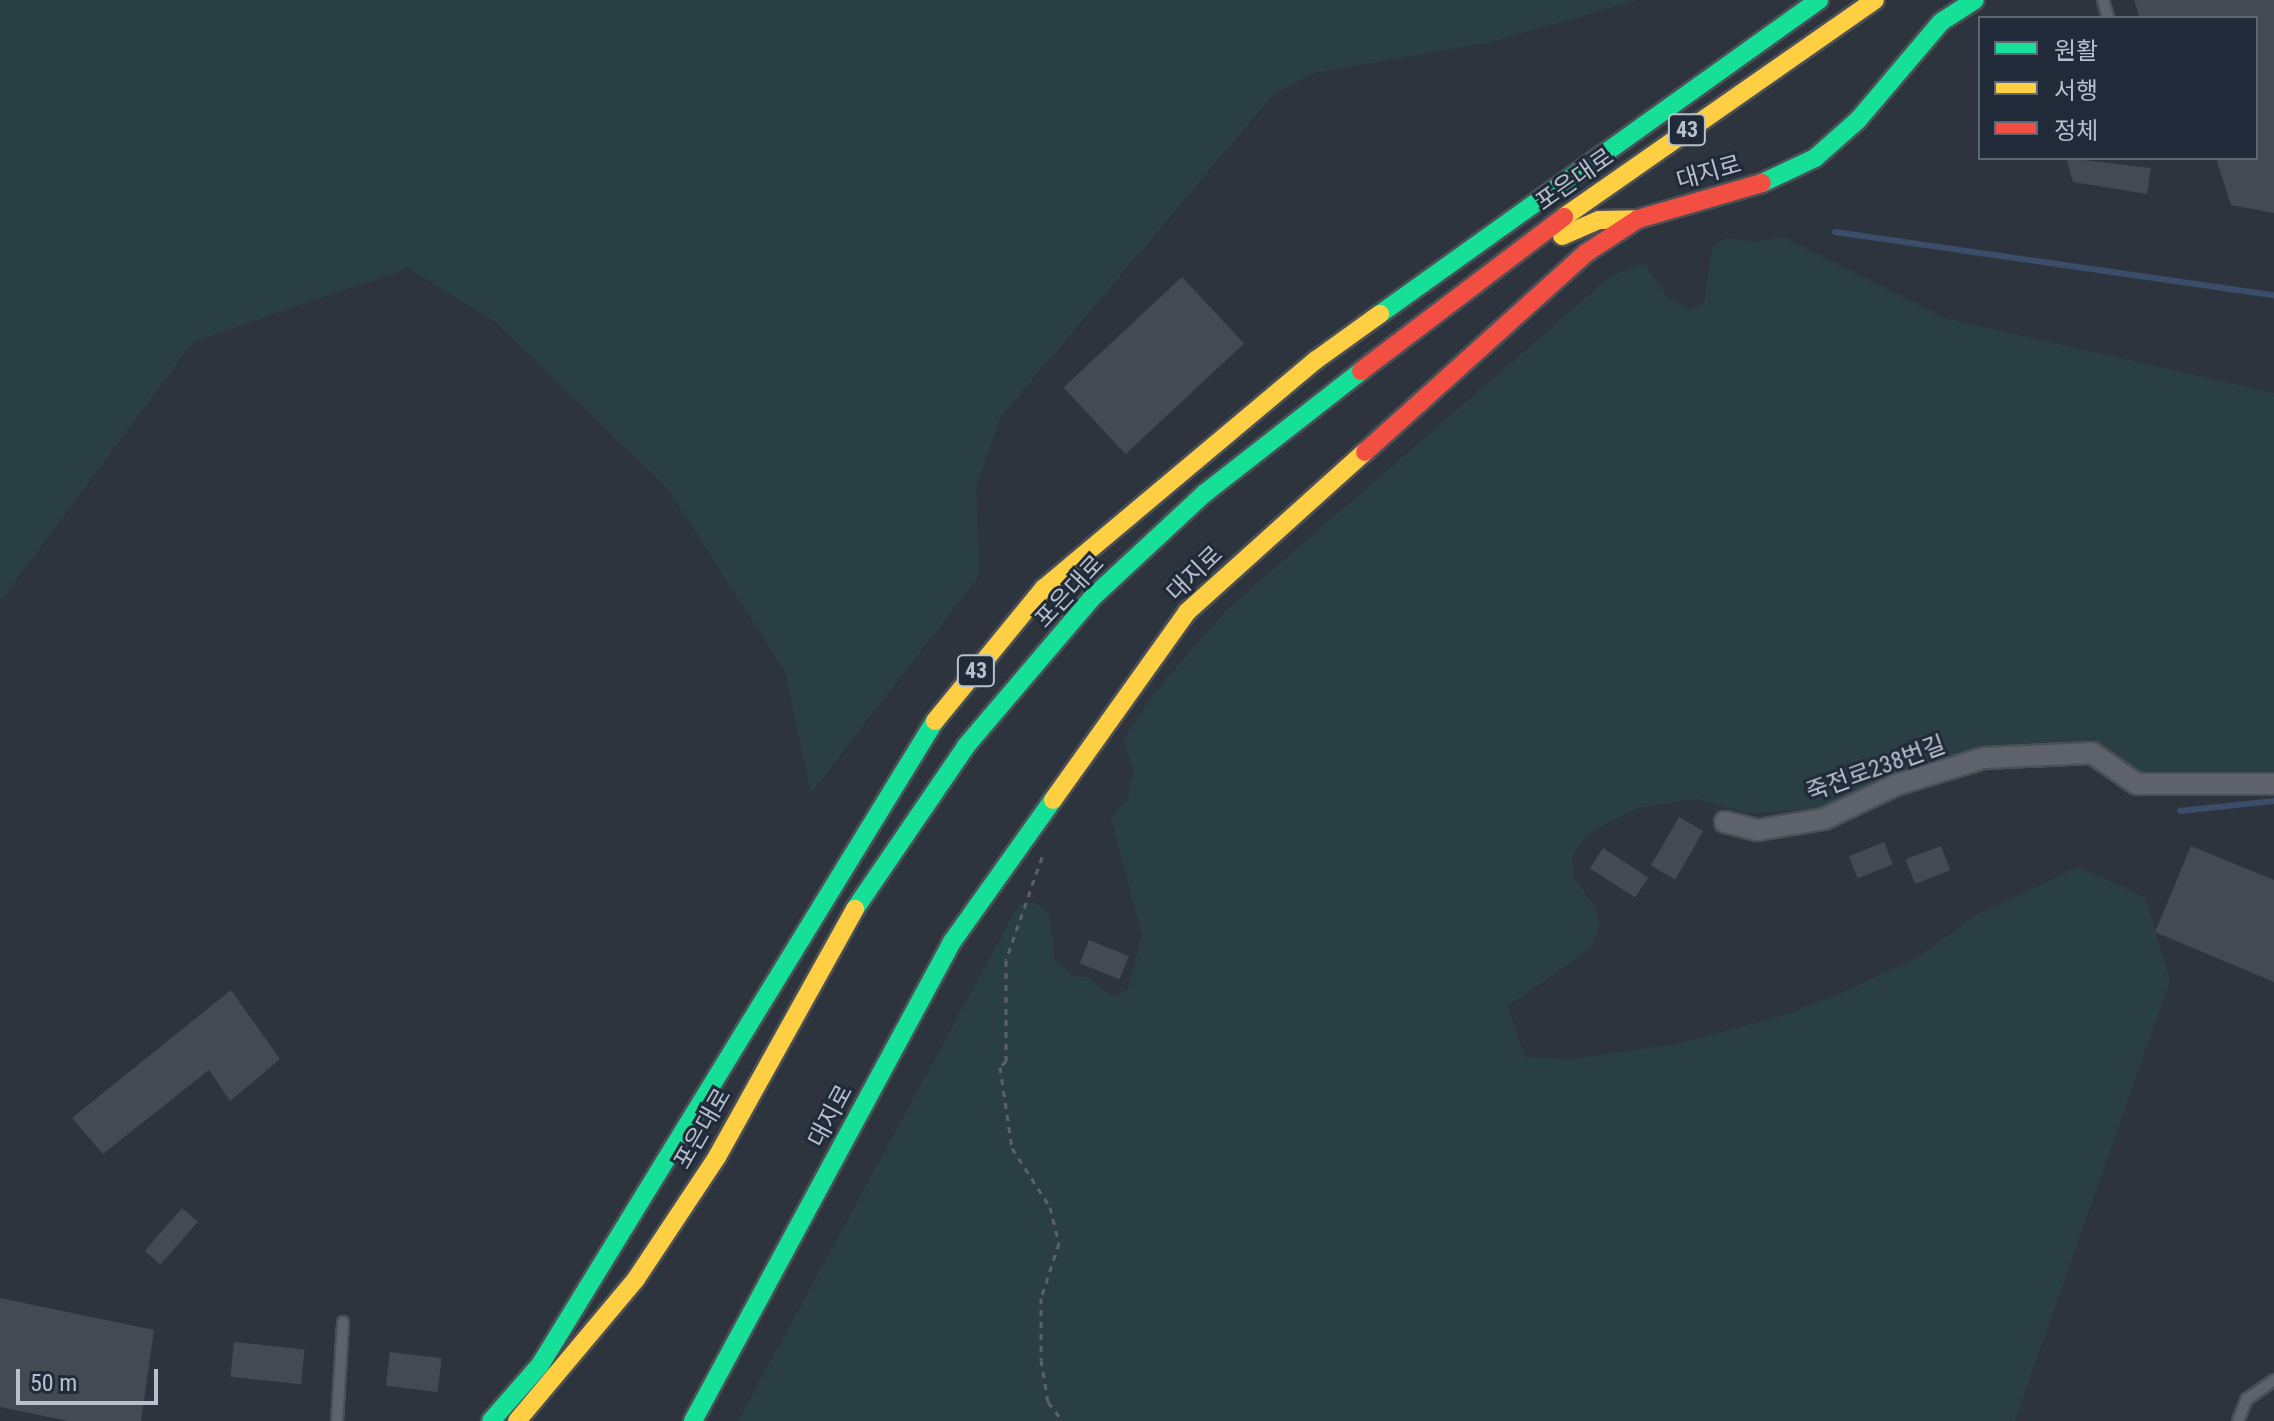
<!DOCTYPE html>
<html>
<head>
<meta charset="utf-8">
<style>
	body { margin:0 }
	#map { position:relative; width:2274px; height:1421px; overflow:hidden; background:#2d343d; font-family:"Roboto Condensed","Noto Sans KR",sans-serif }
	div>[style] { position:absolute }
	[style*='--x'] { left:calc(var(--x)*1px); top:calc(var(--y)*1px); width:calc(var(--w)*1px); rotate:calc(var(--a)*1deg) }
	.green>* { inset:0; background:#2a3f43 }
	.stream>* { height:6px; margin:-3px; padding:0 3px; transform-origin:3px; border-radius:3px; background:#3b4d68 }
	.building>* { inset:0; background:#444a51; transform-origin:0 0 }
	.path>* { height:3px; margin-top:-1.5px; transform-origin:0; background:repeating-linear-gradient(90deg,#5b6167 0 6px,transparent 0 12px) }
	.roads { filter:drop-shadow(2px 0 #4b5057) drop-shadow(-2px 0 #4b5057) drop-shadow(0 2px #4b5057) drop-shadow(0 -2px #4b5057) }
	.lane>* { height:10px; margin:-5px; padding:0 5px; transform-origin:5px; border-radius:5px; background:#5e626a }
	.street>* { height:20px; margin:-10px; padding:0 10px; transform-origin:10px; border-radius:10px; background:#5e626a }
	.fast>* { height:18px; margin:-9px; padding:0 9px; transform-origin:9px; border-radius:9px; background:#16e098 }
	.slow>* { height:18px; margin:-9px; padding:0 9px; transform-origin:9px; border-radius:9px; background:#ffcf43 }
	.jam>* { height:18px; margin:-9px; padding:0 9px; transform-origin:9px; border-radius:9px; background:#f24e42 }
	span { translate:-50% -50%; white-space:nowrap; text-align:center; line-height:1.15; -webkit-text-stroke:6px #202a38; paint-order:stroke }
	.shield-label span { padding:2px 6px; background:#202a38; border:2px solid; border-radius:6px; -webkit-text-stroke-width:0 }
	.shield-label { font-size:22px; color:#b8c0cd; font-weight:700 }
	.street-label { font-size:24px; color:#b8c0cd }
	.legend { position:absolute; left:1978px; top:16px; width:280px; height:144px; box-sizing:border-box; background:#202a38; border:2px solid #5d6674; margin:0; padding:10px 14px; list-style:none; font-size:24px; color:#b8c0cd }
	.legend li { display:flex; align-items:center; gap:16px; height:40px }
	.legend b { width:40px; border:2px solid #5d6674 }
	.scale { position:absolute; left:16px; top:1369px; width:142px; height:36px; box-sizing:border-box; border:4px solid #b8c0cd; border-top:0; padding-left:10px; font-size:24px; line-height:28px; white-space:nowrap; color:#b8c0cd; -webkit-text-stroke:6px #202a38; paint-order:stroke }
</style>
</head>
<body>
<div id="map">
	<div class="green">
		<i style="clip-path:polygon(0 0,1637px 0,1487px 43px,1314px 73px,1273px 95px,1000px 418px,976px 488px,980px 575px,811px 793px,785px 672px,667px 488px,495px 322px,408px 268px,193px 342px,0 602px)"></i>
		<i style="clip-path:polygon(1782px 237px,1944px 318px,2274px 393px,2274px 774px,2138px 775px,2090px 744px,1990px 747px,1888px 777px,1820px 808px,1750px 814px,1697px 799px,1638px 808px,1587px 834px,1572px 857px,1574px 878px,1595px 906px,1600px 927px,1590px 949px,1508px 1006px,1525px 1057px,1571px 1059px,1677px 1044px,1788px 1014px,1844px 992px,1918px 957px,1976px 915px,2078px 867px,2146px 898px,2170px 981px,2015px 1421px,738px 1421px,1019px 904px,1035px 902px,1049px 914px,1055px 960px,1074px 977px,1087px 977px,1113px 997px,1128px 989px,1142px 935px,1111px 818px,1128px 797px,1134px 770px,1123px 740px,1151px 697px,1225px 611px,1611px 276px,1644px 263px,1668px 298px,1690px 309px,1704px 304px,1712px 248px,1725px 238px,1754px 242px)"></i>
	</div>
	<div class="stream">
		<i style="--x:1835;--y:232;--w:443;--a:8.2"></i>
		<i style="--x:2180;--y:811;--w:95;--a:-6.1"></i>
	</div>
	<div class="building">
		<i style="clip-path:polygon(2134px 0,2274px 0,2274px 213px,2231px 205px,2216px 158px,2256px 158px,2256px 18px,2140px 18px)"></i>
		<i style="clip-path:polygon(2066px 158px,2151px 168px,2147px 194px,2073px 182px)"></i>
		<i style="left:1182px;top:277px;width:91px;height:162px;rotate:47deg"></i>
		<i style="left:1679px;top:817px;width:28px;height:56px;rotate:30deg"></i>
		<i style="left:1884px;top:842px;width:24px;height:38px;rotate:68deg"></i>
		<i style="left:1941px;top:846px;width:26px;height:38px;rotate:69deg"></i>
		<i style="clip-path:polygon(2191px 846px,2274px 880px,2274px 982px,2155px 932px)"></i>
		<i style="left:1603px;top:848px;width:54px;height:24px;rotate:33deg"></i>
		<i style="left:1089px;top:940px;width:43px;height:25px;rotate:22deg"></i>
		<i style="clip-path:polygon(231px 990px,280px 1059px,230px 1101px,209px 1070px,103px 1154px,72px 1118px)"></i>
		<i style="left:182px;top:1208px;width:21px;height:57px;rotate:41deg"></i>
		<i style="clip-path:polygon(0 1298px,154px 1330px,141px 1421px,68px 1421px,0 1407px)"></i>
		<i style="left:234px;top:1342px;width:71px;height:35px;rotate:6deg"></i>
		<i style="left:390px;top:1352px;width:52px;height:34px;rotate:7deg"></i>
	</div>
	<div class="path">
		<i style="--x:1042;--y:857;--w:109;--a:109.3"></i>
		<i style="--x:1006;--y:960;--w:101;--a:90"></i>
		<i style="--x:1006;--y:1061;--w:8;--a:135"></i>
		<i style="--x:1000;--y:1067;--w:82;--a:81.6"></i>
		<i style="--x:1012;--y:1148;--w:70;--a:57.2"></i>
		<i style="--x:1050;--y:1207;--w:37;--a:76"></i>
		<i style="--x:1059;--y:1243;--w:58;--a:108.1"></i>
		<i style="--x:1041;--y:1298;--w:62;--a:90"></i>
		<i style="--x:1041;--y:1360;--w:43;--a:80.5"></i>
		<i style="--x:1048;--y:1402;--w:24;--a:52"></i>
	</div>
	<div class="roads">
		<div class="lane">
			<i style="--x:2103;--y:0;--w:19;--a:74"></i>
			<i style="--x:337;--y:1421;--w:99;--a:-86.5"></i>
			<i style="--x:2238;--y:1421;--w:24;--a:-68"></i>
			<i style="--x:2247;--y:1399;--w:33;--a:-35"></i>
		</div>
		<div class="street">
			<i style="--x:1725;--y:822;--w:34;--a:14"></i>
			<i style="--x:1758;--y:830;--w:67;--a:-9.5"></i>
			<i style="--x:1824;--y:819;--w:80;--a:-25.3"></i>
			<i style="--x:1896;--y:785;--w:92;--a:-17.1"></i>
			<i style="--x:1984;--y:758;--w:108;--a:-2.7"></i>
			<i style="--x:2092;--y:753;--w:55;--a:34.6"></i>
			<i style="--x:2137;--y:784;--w:137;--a:0"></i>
		</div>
		<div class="fast">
			<i style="--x:1762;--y:183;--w:59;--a:-25.3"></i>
			<i style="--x:1815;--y:158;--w:57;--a:-41.5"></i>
			<i style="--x:1858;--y:120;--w:128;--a:-49.7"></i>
			<i style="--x:1941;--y:22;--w:40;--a:-32.9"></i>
			<i style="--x:1380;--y:314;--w:540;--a:-35.57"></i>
			<i style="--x:855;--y:909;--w:197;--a:-55.7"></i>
			<i style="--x:966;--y:746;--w:196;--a:-49.6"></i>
			<i style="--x:1093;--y:597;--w:153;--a:-42.9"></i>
			<i style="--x:1205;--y:493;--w:198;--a:-38"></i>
			<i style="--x:491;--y:1421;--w:74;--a:-48.8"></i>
			<i style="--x:540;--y:1365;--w:755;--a:-58.48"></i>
			<i style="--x:693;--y:1421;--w:545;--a:-61.6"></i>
			<i style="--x:952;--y:942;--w:174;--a:-54.6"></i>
		</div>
		<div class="slow">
			<i style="--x:1564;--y:217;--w:379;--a:-34.9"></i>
			<i style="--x:1562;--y:236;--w:40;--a:-23.4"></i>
			<i style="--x:1599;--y:220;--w:39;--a:-1"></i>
			<i style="--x:935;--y:721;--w:172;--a:-50.7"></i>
			<i style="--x:1044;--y:588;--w:355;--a:-40"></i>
			<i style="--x:1316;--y:360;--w:79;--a:-35.7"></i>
			<i style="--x:1053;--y:800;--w:231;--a:-54.5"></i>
			<i style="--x:1187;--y:612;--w:239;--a:-42"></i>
			<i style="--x:517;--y:1421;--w:185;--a:-50"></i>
			<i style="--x:636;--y:1279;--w:146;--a:-56.4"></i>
			<i style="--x:717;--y:1157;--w:284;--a:-60.9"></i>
		</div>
		<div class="jam">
			<i style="--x:1361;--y:371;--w:255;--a:-37.2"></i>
			<i style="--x:1365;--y:452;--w:297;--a:-42"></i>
			<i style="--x:1586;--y:253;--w:62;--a:-33.2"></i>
			<i style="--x:1638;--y:219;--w:129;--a:-16.2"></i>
		</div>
	</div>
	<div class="shield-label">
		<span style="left:1687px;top:130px">43</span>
		<span style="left:976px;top:671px">43</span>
	</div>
	<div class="street-label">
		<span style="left:1709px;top:173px;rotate:-16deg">대지로</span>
		<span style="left:1575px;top:180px;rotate:-35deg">포은대로</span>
		<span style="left:1195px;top:574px;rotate:-44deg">대지로</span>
		<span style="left:1070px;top:592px;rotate:-47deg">포은대로</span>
		<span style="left:1876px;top:769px;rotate:-20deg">죽전로238번길</span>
		<span style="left:831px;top:1116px;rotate:-62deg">대지로</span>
		<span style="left:703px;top:1129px;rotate:-60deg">포은대로</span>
	</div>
	<ul class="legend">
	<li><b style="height:10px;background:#16e098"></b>원활</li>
	<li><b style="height:10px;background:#ffcf43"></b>서행</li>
	<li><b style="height:10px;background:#f24e42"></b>정체</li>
	</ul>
	<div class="scale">50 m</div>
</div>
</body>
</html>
